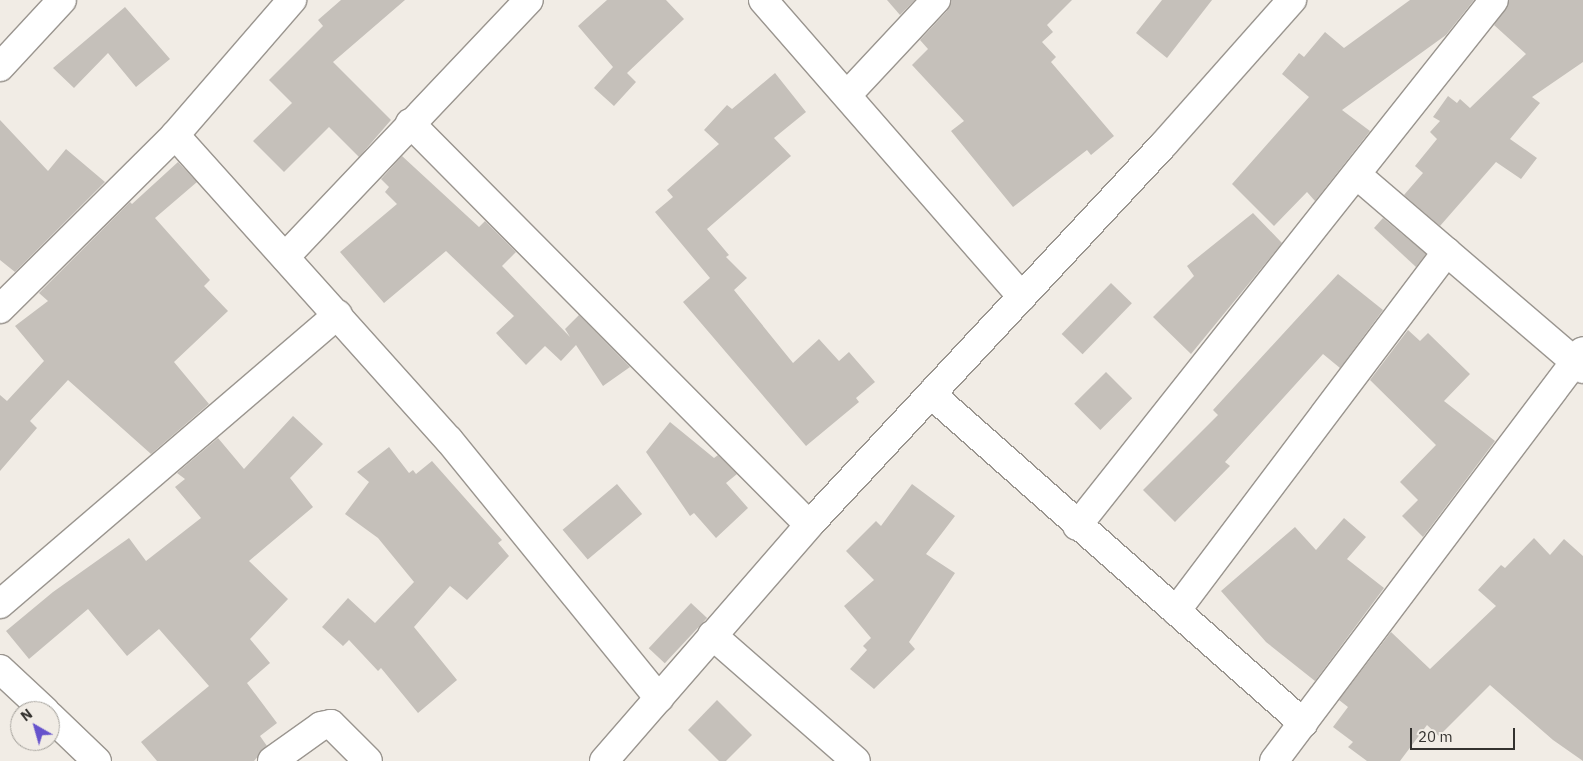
<!DOCTYPE html>
<html>
<head>
<meta charset="utf-8">
<style>
	body { margin:0 }
	#map { position:relative; width:1583px; height:761px; overflow:hidden; background:#f1ece5; font-family:"IBM Plex Sans",sans-serif }
	div>[style] { position:absolute }
	[style*='--x'] { left:calc(var(--x)*1px); top:calc(var(--y)*1px); width:calc(var(--w)*1px); rotate:calc(var(--a)*1deg) }
	.building>* { inset:0; background:#c5c0ba; transform-origin:0 0 }
	.roads { filter:drop-shadow(1px 0 #9a958f) drop-shadow(-1px 0 #9a958f) drop-shadow(0 1px #9a958f) drop-shadow(0 -1px #9a958f) }
	.minor>* { height:28px; margin:-14px; padding:0 14px; transform-origin:14px; border-radius:14px; background:#fff }
	span { translate:-50% -50%; white-space:nowrap; text-align:center; line-height:1.15; -webkit-text-stroke:5px #f1ece5; paint-order:stroke }
	.north { position:absolute; left:10px; top:701px; width:50px; height:50px; box-sizing:border-box; background:#f1ece5; border:1px solid #a5a29c; border-radius:50%; rotate:322deg; font-size:14px; font-weight:700; line-height:20px; text-align:center; color:#34322f }
	.north::after { content:''; display:block; margin:auto; width:18px; height:22px; background:#6653cc; clip-path:polygon(50% 0,100% 100%,50% 72%,0 100%) }
	.scale { position:absolute; left:1410px; top:728px; width:105px; height:22px; box-sizing:border-box; border:2px solid #34322f; border-top:0; padding-left:6px; font-size:15px; line-height:18px; white-space:nowrap; color:#34322f; -webkit-text-stroke:4px #f1ece5; paint-order:stroke }
</style>
</head>
<body>
<div id="map">
	<div class="building">
		<i style="clip-path:polygon(341px 0,405px 0,333px 62px,391px 120px,359px 157px,329px 127px,284px 172px,253px 141px,292px 103px,269px 80px,323px 26px,318px 20px)"></i>
		<i style="clip-path:polygon(607px 0,666px 0,684px 19px,627px 73px,636px 82px,614px 106px,594px 88px,613px 67px,578px 26px)"></i>
		<i style="clip-path:polygon(887px 0,915px 0,900px 15px)"></i>
		<i style="clip-path:polygon(951px 0,1072px 0,1047px 25px,1053px 32px,1042px 42px,1056px 57px,1051px 62px,1114px 136px,1091px 155px,1087px 150px,1013px 207px,951px 131px,964px 121px,912px 65px,928px 49px,920px 40px,947px 11px)"></i>
		<i style="clip-path:polygon(1162px 0,1212px 0,1167px 58px,1136px 33px)"></i>
		<i style="clip-path:polygon(1410px 0,1474px 0,1446px 35px,1342px 110px,1370px 131px,1315px 201px,1307px 192px,1274px 226px,1232px 184px,1309px 97px,1282px 74px,1299px 53px,1304px 57px,1325px 32px,1344px 48px)"></i>
		<i style="clip-path:polygon(1509px 0,1583px 0,1583px 62px,1532px 97px,1540px 103px,1510px 139px,1537px 158px,1521px 179px,1496px 162px,1440px 226px,1404px 195px,1423px 173px,1415px 166px,1437px 139px,1430px 132px,1440px 121px,1433px 117px,1448px 96px,1457px 103px,1460px 99px,1470px 108px,1526px 54px,1494px 25px)"></i>
		<i style="clip-path:polygon(125px 7px,170px 59px,136px 87px,108px 53px,74px 88px,53px 68px)"></i>
		<i style="clip-path:polygon(775px 73px,806px 112px,774px 138px,791px 156px,707px 229px,729px 255px,726px 257px,747px 278px,734px 290px,793px 363px,819px 339px,839px 361px,849px 352px,875px 382px,856px 398px,859px 402px,806px 446px,683px 302px,710px 278px,655px 212px,673px 197px,667px 190px,719px 144px,704px 130px,727px 105px,732px 109px)"></i>
		<i style="clip-path:polygon(0 120px,48px 171px,66px 149px,105px 182px,15px 272px,0 260px)"></i>
		<i style="clip-path:polygon(402px 156px,479px 227px,485px 221px,516px 252px,502px 266px,570px 337px,565px 329px,579px 315px,630px 367px,603px 386px,576px 345px,561px 361px,545px 346px,526px 365px,496px 333px,514px 316px,446px 251px,384px 303px,340px 252px,397px 204px,385px 192px,389px 187px,381px 179px)"></i>
		<i style="clip-path:polygon(178px 162px,197px 182px,155px 218px,210px 280px,204px 286px,228px 311px,174px 362px,209px 404px,151px 454px,68px 380px,30px 421px,37px 428px,0 471px,0 395px,7px 401px,44px 361px,15px 326px,48px 301px,39px 293px,130px 202px,132px 204px)"></i>
		<i style="clip-path:polygon(1253px 213px,1282px 243px,1191px 354px,1153px 317px,1194px 276px,1187px 266px)"></i>
		<i style="clip-path:polygon(1383px 218px,1426px 254px,1416px 267px,1374px 228px)"></i>
		<i style="clip-path:polygon(1338px 274px,1383px 310px,1340px 368px,1323px 354px,1225px 462px,1230px 466px,1175px 522px,1143px 490px,1218px 415px,1213px 410px)"></i>
		<i style="left:1111px;top:283px;width:29px;height:71px;rotate:44deg"></i>
		<i style="clip-path:polygon(1408px 330px,1420px 341px,1428px 333px,1470px 374px,1444px 401px,1495px 441px,1423px 537px,1402px 516px,1418px 500px,1400px 482px,1436px 445px,1370px 380px)"></i>
		<i style="left:1106px;top:372px;width:37px;height:45px;rotate:45deg"></i>
		<i style="clip-path:polygon(293px 416px,323px 444px,290px 478px,313px 507px,249px 561px,288px 599px,250px 639px,270px 663px,247px 683px,277px 723px,260px 736px,267px 746px,254px 761px,157px 761px,141px 742px,209px 686px,159px 629px,127px 656px,88px 609px,29px 659px,6px 631px,53px 592px,129px 538px,146px 561px,201px 518px,175px 487px,185px 479px,177px 473px,218px 438px,244px 469px)"></i>
		<i style="clip-path:polygon(670px 422px,714px 458px,718px 455px,737px 474px,726px 483px,748px 508px,716px 538px,694px 513px,690px 516px,646px 452px)"></i>
		<i style="clip-path:polygon(389px 447px,409px 473px,413px 470px,416px 474px,432px 461px,502px 540px,498px 543px,509px 556px,467px 600px,450px 586px,414px 627px,457px 680px,418px 713px,381px 668px,378px 671px,349px 640px,343px 646px,322px 627px,348px 598px,375px 623px,414px 582px,378px 538px,345px 514px,369px 482px,357px 472px)"></i>
		<i style="left:617px;top:484px;width:39px;height:71px;rotate:50deg"></i>
		<i style="clip-path:polygon(912px 484px,955px 516px,926px 554px,955px 573px,909px 642px,915px 649px,874px 689px,850px 669px,867px 650px,863px 646px,871px 638px,844px 606px,874px 580px,846px 551px,876px 521px,881px 526px)"></i>
		<i style="clip-path:polygon(1344px 518px,1366px 537px,1347px 559px,1384px 588px,1315px 681px,1266px 642px,1221px 591px,1295px 527px,1316px 550px)"></i>
		<i style="clip-path:polygon(1534px 538px,1550px 555px,1564px 539px,1583px 556px,1583px 761px,1553px 740px,1490px 685px,1439px 736px,1427px 725px,1400px 761px,1367px 761px,1348px 747px,1353px 742px,1333px 727px,1348px 707px,1339px 700px,1391px 632px,1430px 669px,1496px 606px,1478px 590px,1501px 565px,1505px 568px)"></i>
		<i style="left:691px;top:603px;width:22px;height:62px;rotate:43deg"></i>
		<i style="clip-path:polygon(717px 700px,752px 735px,726px 761px,719px 761px,688px 730px)"></i>
	</div>
	<div class="roads">
		<div class="minor">
			<i style="--x:763;--y:0;--w:394;--a:48.9"></i>
			<i style="--x:0;--y:67;--w:91;--a:-47.2"></i>
			<i style="--x:848;--y:94;--w:129;--a:-46.9"></i>
			<i style="--x:410;--y:123;--w:566;--a:45.21"></i>
			<i style="--x:175;--y:135;--w:410;--a:48.1"></i>
			<i style="--x:449;--y:440;--w:333;--a:50.9"></i>
			<i style="--x:1357;--y:175;--w:298;--a:40.6"></i>
			<i style="--x:285;--y:257;--w:354;--a:-46.5"></i>
			<i style="--x:0;--y:309;--w:247;--a:-44.8"></i>
			<i style="--x:175;--y:135;--w:179;--a:-49.1"></i>
			<i style="--x:931;--y:394;--w:497;--a:41.5"></i>
			<i style="--x:1077;--y:526;--w:671;--a:-51.59"></i>
			<i style="--x:0;--y:604;--w:445;--a:-40.6"></i>
			<i style="--x:1176;--y:611;--w:450;--a:-53"></i>
			<i style="--x:712;--y:635;--w:191;--a:41.2"></i>
			<i style="--x:0;--y:669;--w:62;--a:43"></i>
			<i style="--x:50;--y:716;--w:65;--a:43.8"></i>
			<i style="--x:272;--y:761;--w:60;--a:-35.5"></i>
			<i style="--x:321;--y:726;--w:10;--a:-11"></i>
			<i style="--x:331;--y:724;--w:52;--a:45"></i>
			<i style="--x:604;--y:761;--w:313;--a:-49"></i>
			<i style="--x:809;--y:525;--w:521;--a:-47.02"></i>
			<i style="--x:1164;--y:144;--w:193;--a:-48.4"></i>
			<i style="--x:1274;--y:761;--w:513;--a:-53"></i>
		</div>
	</div>
	<div class="north">N</div>
	<div class="scale">20 m</div>
</div>
</body>
</html>
